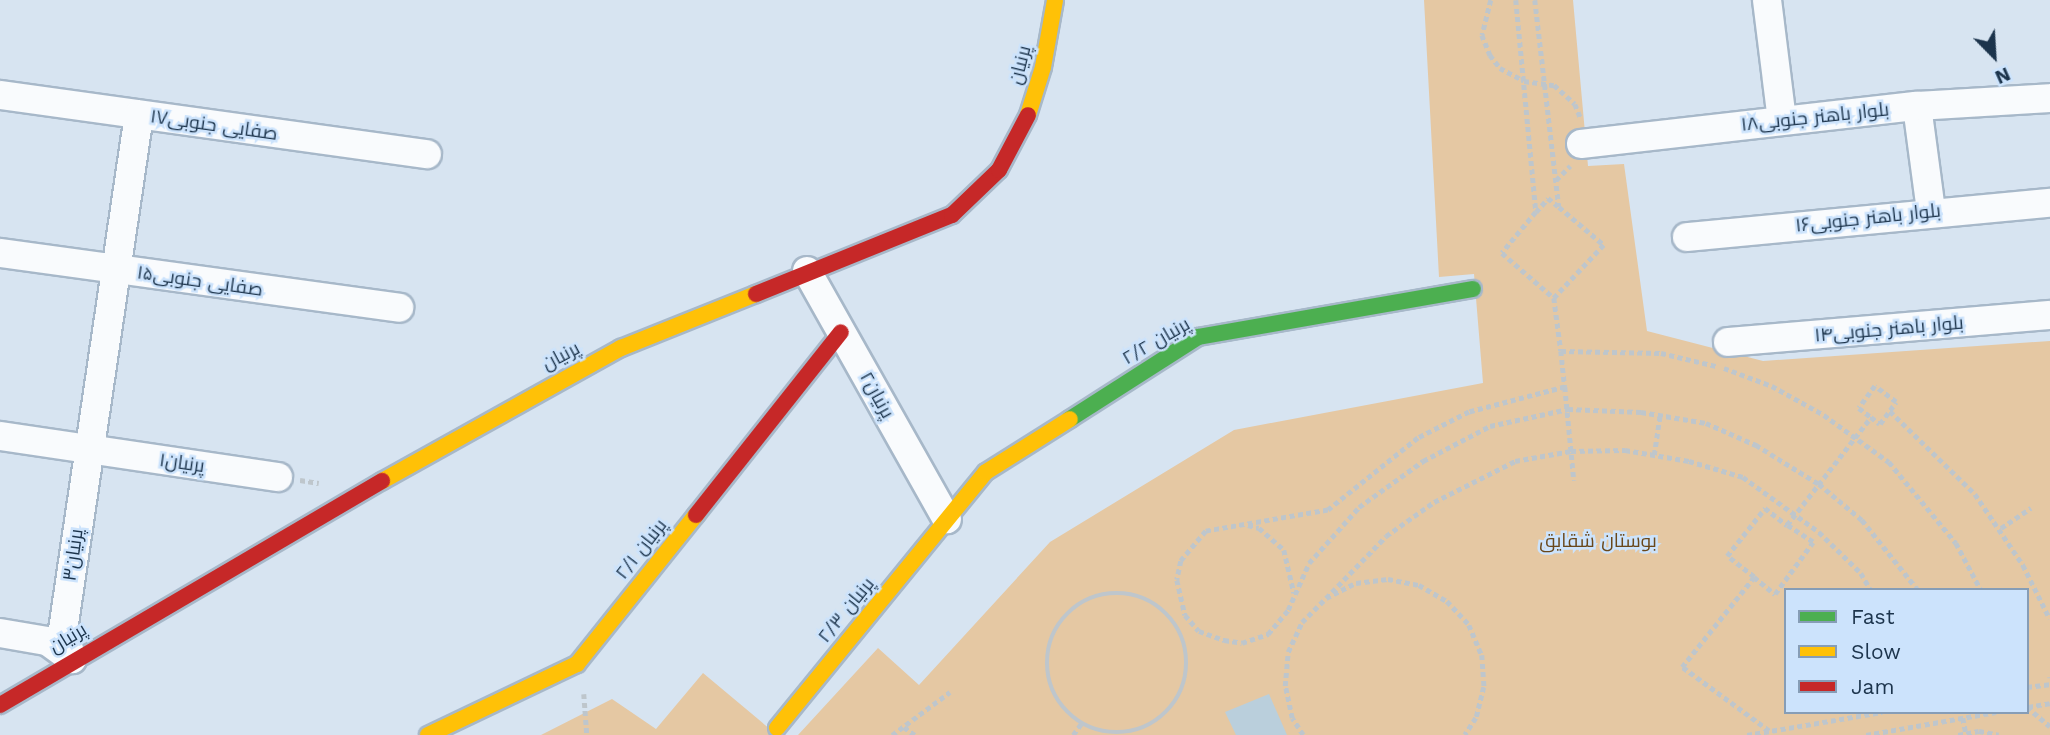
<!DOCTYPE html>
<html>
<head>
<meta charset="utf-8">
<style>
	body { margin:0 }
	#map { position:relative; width:2050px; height:735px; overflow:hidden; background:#d7e4f1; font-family:"Work Sans",Cairo,sans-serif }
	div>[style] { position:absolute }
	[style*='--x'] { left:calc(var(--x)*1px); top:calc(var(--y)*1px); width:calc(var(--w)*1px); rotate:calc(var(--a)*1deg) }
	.green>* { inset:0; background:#e5c8a3 }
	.building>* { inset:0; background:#bacfdc }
	.path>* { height:4.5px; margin-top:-2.25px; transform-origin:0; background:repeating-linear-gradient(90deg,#bec6cc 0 5px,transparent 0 8.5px) }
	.path>.ring { margin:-2.25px; padding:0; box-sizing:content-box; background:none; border:4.5px solid #bec6cc; border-radius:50% }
	.roads { filter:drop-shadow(2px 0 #a7b8c9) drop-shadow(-2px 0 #a7b8c9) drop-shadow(0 2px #a7b8c9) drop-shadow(0 -2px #a7b8c9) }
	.street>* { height:28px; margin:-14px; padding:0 14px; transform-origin:14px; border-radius:14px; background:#f9fbfd }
	.fast>* { height:16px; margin:-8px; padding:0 8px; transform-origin:8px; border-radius:8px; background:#4caf50 }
	.slow>* { height:16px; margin:-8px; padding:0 8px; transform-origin:8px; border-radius:8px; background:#ffc107 }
	.jam>* { height:16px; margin:-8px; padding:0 8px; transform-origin:8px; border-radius:8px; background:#c62828 }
	span { translate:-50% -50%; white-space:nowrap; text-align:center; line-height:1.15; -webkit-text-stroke:5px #cce3fc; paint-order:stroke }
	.street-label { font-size:19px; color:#1c344c }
	.park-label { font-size:19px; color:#69471a }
	.legend { position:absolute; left:1784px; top:588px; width:245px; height:126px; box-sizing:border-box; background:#cce3fc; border:2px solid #869db6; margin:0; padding:9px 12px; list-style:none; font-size:21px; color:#1c344c }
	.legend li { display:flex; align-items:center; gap:14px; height:35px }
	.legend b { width:35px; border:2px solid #869db6 }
	.north { position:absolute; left:1959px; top:21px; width:70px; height:70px; -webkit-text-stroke:5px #cce3fc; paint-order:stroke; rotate:156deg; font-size:19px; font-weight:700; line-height:28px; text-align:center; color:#1c344c }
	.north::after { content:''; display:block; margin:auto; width:24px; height:32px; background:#1c344c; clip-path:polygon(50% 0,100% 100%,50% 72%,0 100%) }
</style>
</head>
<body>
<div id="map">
	<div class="green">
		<i style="clip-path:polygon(evenodd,1424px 0,1573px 0,1588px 166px,1624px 164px,1647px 331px,1763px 361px,2050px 341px,2050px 735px,798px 735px,878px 648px,919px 685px,1050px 542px,1234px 430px,1483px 383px,1474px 274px,1439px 277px,1424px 0,1786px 590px,2027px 590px,2027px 712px,1786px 712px,1786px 590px)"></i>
		<i style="clip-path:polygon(703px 673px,777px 735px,541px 735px,612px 699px,656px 729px)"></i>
	</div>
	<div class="building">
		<i style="clip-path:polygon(1269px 694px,1287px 735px,1236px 735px,1225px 712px)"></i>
	</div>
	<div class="path">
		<i style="--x:1491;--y:0;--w:36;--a:104"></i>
		<i style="--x:1482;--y:35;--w:22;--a:68"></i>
		<i style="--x:1490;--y:55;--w:16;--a:52"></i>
		<i style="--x:1500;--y:68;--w:27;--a:28"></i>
		<i style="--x:1524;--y:81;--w:30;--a:8"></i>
		<i style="--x:1554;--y:85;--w:28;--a:42"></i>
		<i style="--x:1575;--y:104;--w:16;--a:68"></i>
		<i style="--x:1516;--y:0;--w:213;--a:84.6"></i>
		<i style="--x:1536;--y:212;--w:53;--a:129.7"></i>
		<i style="--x:1502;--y:253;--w:69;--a:40.9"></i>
		<i style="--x:1535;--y:0;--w:208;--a:83.4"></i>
		<i style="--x:1559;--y:207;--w:59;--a:40.2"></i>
		<i style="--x:1604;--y:245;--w:73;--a:133.3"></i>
		<i style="--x:1554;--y:298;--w:53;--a:82.5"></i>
		<i style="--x:1561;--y:351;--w:100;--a:1.1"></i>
		<i style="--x:1661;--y:353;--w:57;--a:13.3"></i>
		<i style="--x:1556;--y:180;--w:20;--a:-45"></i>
		<i style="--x:1536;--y:212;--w:18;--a:-49"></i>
		<i style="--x:1548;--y:198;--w:13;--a:39"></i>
		<i style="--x:1561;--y:351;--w:36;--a:84"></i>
		<i style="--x:1565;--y:387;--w:99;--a:165.4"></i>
		<i style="--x:1469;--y:412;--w:57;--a:153"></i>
		<i style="--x:1418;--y:438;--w:115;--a:141.3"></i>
		<i style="--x:1328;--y:510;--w:124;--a:170.2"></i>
		<i style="--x:1206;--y:531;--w:39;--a:130"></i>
		<i style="--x:1181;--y:561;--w:19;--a:102"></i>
		<i style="--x:1177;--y:580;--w:36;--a:77"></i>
		<i style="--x:1185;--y:615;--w:21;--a:49"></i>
		<i style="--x:1199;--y:631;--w:27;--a:20"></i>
		<i style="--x:1224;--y:640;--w:18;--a:9"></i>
		<i style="--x:1242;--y:643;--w:28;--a:-19"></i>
		<i style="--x:1268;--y:634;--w:31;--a:-50"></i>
		<i style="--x:1288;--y:610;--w:51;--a:-65.9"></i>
		<i style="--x:1309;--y:563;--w:75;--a:-48.2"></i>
		<i style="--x:1359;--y:507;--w:79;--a:-35.7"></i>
		<i style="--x:1423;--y:461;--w:76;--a:-27.6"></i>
		<i style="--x:1490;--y:426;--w:80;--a:-12.3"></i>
		<i style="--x:1568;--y:409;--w:73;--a:2.4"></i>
		<i style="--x:1641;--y:412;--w:66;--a:9.6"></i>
		<i style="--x:1706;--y:423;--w:55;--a:23.7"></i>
		<i style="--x:1756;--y:445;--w:74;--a:31.8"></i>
		<i style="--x:1819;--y:484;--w:56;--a:39.9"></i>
		<i style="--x:1862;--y:520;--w:90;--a:51.3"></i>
		<i style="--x:1724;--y:368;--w:51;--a:20.6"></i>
		<i style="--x:1772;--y:386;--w:60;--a:29.1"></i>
		<i style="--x:1824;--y:415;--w:80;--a:35.9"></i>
		<i style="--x:1889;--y:462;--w:105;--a:50.4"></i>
		<i style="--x:1956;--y:543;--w:53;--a:62"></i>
		<i style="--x:1565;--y:387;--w:94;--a:84.5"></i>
		<i style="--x:1890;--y:411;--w:119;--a:44.3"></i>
		<i style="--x:1975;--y:494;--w:86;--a:55.9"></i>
		<i style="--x:2023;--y:565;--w:60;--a:63.4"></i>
		<i style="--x:1654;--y:455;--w:40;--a:-81.5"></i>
		<i style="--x:300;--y:480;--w:19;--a:9"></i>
		<i style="--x:1248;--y:525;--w:11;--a:15"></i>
		<i style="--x:1259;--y:528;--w:33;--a:41"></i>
		<i style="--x:1284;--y:550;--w:44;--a:76.9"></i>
		<i style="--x:2001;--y:528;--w:36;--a:-34"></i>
		<i style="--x:1754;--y:577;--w:34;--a:-142"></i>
		<i style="--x:1727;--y:556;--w:61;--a:-51.6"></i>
		<i style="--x:1765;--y:508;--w:28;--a:38"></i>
		<i class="ring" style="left:1047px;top:593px;width:135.5px;height:135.5px"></i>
		<i style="--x:1326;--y:598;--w:86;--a:-45.9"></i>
		<i style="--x:1386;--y:536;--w:59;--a:-35.3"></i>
		<i style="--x:1434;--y:502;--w:91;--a:-26.8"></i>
		<i style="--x:1515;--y:461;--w:57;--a:-10.1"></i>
		<i style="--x:1571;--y:451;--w:54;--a:-1.1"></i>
		<i style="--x:1625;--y:450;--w:65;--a:9.8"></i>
		<i style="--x:1689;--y:461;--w:56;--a:16.5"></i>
		<i style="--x:1743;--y:477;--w:94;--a:35.9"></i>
		<i style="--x:1819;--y:532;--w:59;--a:44.3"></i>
		<i style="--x:1861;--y:573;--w:20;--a:60"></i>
		<i style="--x:2050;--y:677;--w:1;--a:90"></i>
		<i style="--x:2027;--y:687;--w:23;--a:-7"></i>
		<i style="--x:584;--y:694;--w:41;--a:85.8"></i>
		<i style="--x:2027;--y:707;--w:30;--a:40"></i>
		<i style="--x:2028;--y:707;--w:22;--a:-10"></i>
		<i style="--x:1963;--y:718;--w:16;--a:79"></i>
		<i style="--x:904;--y:727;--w:14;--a:36"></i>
		<i style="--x:1769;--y:731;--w:108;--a:-143.7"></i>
		<i style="--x:1682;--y:667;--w:115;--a:-51.3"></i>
		<i style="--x:1754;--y:577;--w:27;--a:39"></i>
		<i style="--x:1775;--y:594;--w:64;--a:-53.8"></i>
		<i style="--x:1813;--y:542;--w:31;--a:-147"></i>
		<i style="--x:1787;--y:525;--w:137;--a:-52.1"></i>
		<i style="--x:1871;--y:417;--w:11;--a:38"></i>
		<i style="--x:1880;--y:424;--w:27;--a:-54"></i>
		<i style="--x:1896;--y:402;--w:26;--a:-143"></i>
		<i style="--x:1875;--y:386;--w:27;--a:126"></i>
		<i style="--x:1859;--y:408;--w:15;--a:37"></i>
		<i style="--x:892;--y:735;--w:72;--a:-36.6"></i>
		<i style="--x:1073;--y:735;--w:14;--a:-54"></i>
		<i style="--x:1303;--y:735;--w:20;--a:-123"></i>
		<i style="--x:1292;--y:718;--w:33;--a:-102"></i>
		<i style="--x:1285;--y:686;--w:34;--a:-85"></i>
		<i style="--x:1288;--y:652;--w:33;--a:-65"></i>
		<i style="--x:1302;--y:622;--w:34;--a:-45"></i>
		<i style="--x:1326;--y:598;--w:34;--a:-27"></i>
		<i style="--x:1356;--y:583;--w:32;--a:-7"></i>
		<i style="--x:1388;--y:579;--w:32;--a:11"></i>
		<i style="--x:1419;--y:585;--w:32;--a:30"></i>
		<i style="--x:1447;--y:601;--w:33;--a:47"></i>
		<i style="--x:1469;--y:625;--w:33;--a:67"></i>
		<i style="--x:1482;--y:655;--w:32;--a:86"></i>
		<i style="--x:1484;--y:687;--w:32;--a:104"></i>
		<i style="--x:1476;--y:718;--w:20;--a:123"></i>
		<i style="--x:1747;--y:735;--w:137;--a:-9.7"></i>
		<i style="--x:1866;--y:735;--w:132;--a:-10"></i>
		<i style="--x:1958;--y:735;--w:21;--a:-11"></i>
		<i style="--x:1979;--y:731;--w:20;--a:11"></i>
	</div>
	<div class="roads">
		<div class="street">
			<i style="--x:1767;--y:0;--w:121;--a:82.9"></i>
			<i style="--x:0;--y:95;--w:431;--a:7.9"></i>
			<i style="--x:1917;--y:106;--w:106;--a:82.4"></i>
			<i style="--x:1581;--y:144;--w:338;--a:-6.5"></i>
			<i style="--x:1917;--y:106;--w:133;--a:-3.4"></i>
			<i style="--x:1687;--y:237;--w:365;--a:-5.4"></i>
			<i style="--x:0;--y:253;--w:403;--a:7.8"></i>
			<i style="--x:807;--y:271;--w:285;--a:60.6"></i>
			<i style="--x:1728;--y:342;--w:323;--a:-4.8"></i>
			<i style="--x:0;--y:436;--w:281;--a:8.4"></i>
			<i style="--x:0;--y:633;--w:48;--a:9.7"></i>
			<i style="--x:47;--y:641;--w:31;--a:36"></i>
			<i style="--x:72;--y:659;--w:30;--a:-107"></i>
			<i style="--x:63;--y:630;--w:521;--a:-81.61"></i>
		</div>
		<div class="fast">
			<i style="--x:1070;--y:419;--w:152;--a:-32.6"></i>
			<i style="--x:1198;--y:337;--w:279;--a:-9.9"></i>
		</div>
		<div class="slow">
			<i style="--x:1028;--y:115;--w:50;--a:-72.6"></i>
			<i style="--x:1043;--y:67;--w:68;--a:-79.8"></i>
			<i style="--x:382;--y:481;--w:274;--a:-29.1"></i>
			<i style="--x:621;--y:348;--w:145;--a:-21.8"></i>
			<i style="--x:777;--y:728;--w:330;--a:-50.8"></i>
			<i style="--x:986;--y:472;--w:99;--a:-32.2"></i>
			<i style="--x:428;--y:735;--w:165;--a:-25.5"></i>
			<i style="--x:577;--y:664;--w:191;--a:-51.4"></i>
		</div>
		<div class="jam">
			<i style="--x:756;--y:294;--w:211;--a:-22"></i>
			<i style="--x:952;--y:215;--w:65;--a:-43.8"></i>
			<i style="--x:999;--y:170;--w:62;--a:-62.2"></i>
			<i style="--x:696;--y:515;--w:233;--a:-51.6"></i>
			<i style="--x:0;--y:705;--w:443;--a:-30.4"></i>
		</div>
	</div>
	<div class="street-label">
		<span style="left:1020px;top:65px;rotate:-76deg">پرنیان</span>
		<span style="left:1815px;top:117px;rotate:-6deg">۱۸بلوار باهنر جنوبی</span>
		<span style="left:214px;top:125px;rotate:8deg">صفایی جنوبی۱۷</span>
		<span style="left:1868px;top:218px;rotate:-6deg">بلوار باهنر جنوبی۱۶</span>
		<span style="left:200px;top:281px;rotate:8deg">صفایی جنوبی۱۵</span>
		<span style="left:1889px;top:329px;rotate:-5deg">بلوار باهنر جنوبی۱۴</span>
		<span style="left:1156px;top:341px;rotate:-30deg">پرنیان ۲/۲</span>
		<span style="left:561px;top:356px;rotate:-28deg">پرنیان</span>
		<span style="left:877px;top:395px;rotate:61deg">پرنیان۲</span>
		<span style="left:182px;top:463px;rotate:8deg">پرنیان۱</span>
		<span style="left:641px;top:549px;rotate:-52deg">پرنیان ۲/۱</span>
		<span style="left:73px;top:555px;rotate:-82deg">پرنیان۳</span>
		<span style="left:846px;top:610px;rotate:-51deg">پرنیان ۲/۳</span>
		<span style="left:68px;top:638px;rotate:-31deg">پرنیان</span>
	</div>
	<div class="park-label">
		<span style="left:1598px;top:541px">بوستان شقایق</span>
	</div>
	<ul class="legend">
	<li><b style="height:9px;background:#4caf50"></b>Fast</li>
	<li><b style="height:9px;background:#ffc107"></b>Slow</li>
	<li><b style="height:9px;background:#c62828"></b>Jam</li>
	</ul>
	<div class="north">N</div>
</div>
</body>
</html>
